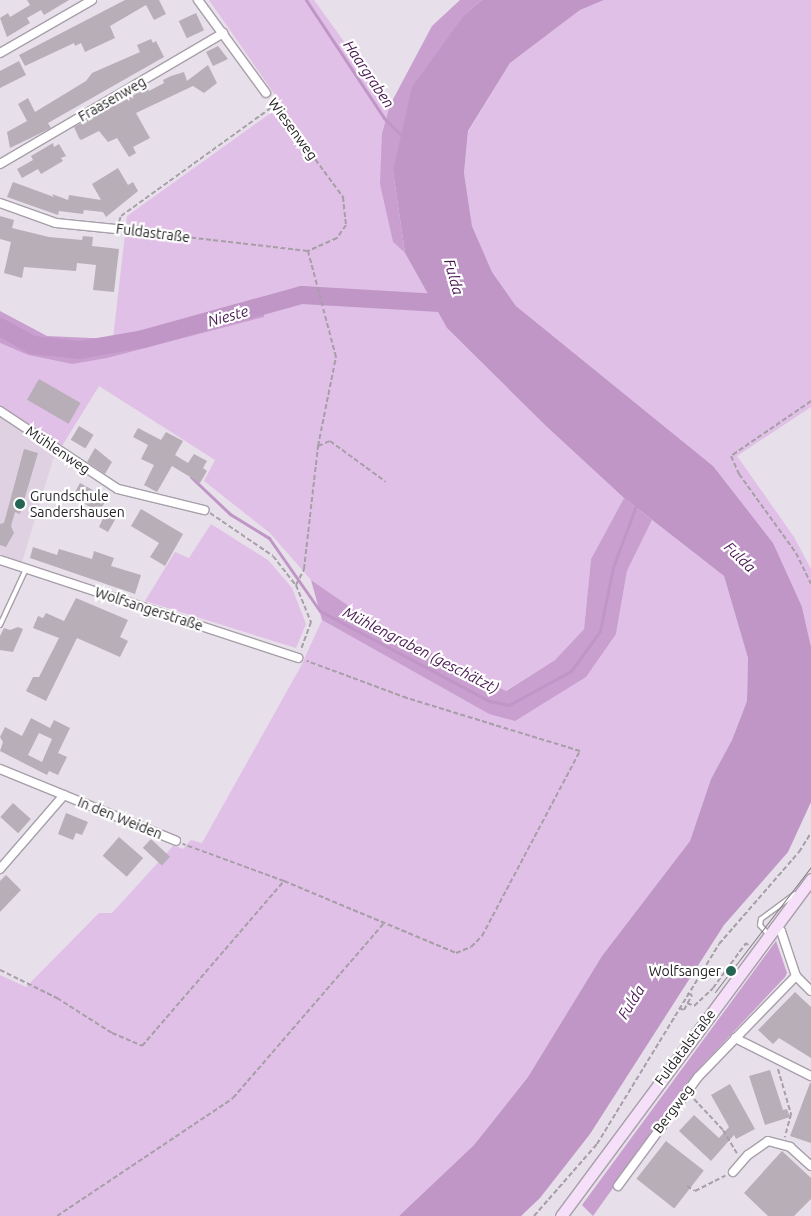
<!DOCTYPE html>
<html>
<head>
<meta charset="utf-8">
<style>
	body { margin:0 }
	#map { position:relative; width:811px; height:1216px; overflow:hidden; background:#e7dfe9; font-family:Ubuntu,sans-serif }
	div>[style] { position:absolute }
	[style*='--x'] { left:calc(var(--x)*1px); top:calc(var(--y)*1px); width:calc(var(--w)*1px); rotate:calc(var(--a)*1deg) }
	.built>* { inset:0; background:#dfd1e1 }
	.green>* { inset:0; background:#e1c0e7 }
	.forest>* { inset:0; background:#c99fd0 }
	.water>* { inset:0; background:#bf96c6 }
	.stream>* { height:3px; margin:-1.5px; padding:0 1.5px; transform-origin:1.5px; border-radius:1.5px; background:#bf96c6 }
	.river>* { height:18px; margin:-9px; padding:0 9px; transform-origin:9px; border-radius:9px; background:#bf96c6 }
	.building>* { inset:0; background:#b7aeb8; transform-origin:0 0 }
	.path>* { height:2px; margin-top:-1px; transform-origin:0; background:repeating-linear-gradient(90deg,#a69fa7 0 5px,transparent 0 7.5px) }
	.roads { filter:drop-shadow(1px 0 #a79fa9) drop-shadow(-1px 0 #a79fa9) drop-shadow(0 1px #a79fa9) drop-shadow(0 -1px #a79fa9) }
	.lane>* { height:4px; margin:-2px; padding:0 2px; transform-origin:2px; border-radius:2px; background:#fff }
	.street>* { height:8px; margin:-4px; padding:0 4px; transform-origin:4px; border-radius:4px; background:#fff }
	.secondary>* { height:11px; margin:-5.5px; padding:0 5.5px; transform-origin:5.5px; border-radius:5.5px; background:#f5dff9 }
	.tram>* { height:1px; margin:-0.5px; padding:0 0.5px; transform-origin:0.5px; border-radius:0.5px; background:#868087 }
	.dots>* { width:14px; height:14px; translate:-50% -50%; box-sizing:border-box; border:2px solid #fff; border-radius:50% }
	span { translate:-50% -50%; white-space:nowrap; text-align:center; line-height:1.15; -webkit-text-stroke:4.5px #fff; paint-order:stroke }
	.street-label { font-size:14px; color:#252225 }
	.poi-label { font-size:14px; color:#252225 }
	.left { translate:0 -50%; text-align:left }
	.right { translate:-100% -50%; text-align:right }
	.water-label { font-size:15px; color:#481651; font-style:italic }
</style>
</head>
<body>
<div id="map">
	<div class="built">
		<i style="clip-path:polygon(0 416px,55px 453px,22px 562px,0 554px)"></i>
	</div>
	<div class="green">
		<i style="clip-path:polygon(209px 0,314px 0,390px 105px,382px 133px,393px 242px,405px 253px,447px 328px,545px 425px,624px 498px,591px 559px,584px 629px,555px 660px,505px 691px,375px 624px,311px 580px,270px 533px,204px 481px,215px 460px,99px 386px,62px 446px,0 406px,0 343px,28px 355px,72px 364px,264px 296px,113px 339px,127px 216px,282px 105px)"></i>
		<i style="clip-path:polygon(604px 0,811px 0,811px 407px,737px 456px,794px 537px,811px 569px,811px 647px,802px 607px,713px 466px,516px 306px,492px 272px,472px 226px,464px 173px,468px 132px,510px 63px,580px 10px)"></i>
		<i style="clip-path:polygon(652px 520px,724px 576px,748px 658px,747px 701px,732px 740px,711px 779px,690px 841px,602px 956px,528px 1077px,474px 1145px,399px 1216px,0 1216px,0 975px,26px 987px,99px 913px,112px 913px,174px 845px,183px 849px,191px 840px,202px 843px,301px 666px,322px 620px,489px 714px,616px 634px,627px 571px)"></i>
		<i style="clip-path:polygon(211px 524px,268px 560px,292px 588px,306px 624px,296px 648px,145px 601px,175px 552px,189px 558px)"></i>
	</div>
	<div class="forest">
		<i style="clip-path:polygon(460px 0,482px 0,465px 14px,393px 171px,405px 253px,393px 242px,380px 184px,382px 133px,390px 105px,432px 26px)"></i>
		<i style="clip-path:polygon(265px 296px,264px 317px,107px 358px,72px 364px,28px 355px,0 343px,0 311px,47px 336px,113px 339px)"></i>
		<i style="clip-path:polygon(624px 498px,652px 520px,627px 571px,616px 634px,586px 677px,515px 721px,489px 714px,322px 620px,311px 580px,375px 624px,506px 691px,555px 660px,584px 629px,591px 559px)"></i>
		<i style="clip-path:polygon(776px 941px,787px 973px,785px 977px,695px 1073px,593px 1216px,582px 1205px)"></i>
	</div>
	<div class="water">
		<i style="clip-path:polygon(482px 0,604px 0,580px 10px,510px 63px,468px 131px,464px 173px,472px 226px,492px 272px,516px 306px,713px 466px,773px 543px,802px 607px,811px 647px,811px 802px,788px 852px,724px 925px,590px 1134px,540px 1198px,521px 1216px,399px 1216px,474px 1145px,528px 1077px,602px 956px,690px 841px,711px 779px,732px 740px,747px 701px,748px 658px,724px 576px,624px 498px,545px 425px,447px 328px,405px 253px,393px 171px,412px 87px,465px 14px)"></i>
	</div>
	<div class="stream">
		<i style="--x:306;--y:0;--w:141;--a:56.5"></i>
		<i style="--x:384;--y:118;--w:28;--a:45"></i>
		<i style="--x:191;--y:477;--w:54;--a:43.5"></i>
		<i style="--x:230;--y:514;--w:46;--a:31.6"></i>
		<i style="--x:269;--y:538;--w:89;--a:55.1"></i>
		<i style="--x:320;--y:611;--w:191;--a:28"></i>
		<i style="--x:489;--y:701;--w:20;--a:11"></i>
		<i style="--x:509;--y:705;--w:71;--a:-28.7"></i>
		<i style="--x:571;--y:671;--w:49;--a:-54.1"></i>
		<i style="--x:600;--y:631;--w:65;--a:-78.5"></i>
		<i style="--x:613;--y:567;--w:68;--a:-69.4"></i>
	</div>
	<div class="river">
		<i style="--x:0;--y:327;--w:38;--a:29"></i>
		<i style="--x:33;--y:345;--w:47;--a:6.1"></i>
		<i style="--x:80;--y:350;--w:64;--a:-9.9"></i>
		<i style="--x:143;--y:339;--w:165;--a:-15.5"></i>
		<i style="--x:302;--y:295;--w:155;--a:3.3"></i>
	</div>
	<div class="building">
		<i style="clip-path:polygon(27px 0,69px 0,44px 15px,41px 10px,27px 18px,30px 23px,7px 37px,0 18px,8px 13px,10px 17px,30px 5px)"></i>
		<i style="clip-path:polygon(125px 0,159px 0,166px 14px,154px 20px,146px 5px,110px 26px,115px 38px,85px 52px,81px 43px,75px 46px,74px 43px,25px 66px,19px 55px)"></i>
		<i style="left:196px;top:13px;width:19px;height:19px;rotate:65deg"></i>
		<i style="clip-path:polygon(151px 39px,153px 43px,156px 41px,164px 57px,48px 123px,51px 128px,10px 148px,7px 132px,27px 121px,18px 104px,28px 98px,35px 112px,86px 81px,92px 73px,140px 52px,137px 45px)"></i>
		<i style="clip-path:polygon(218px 46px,228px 59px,213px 66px,206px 52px)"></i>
		<i style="clip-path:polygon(19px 61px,26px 75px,0 88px,0 71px)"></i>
		<i style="clip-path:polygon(208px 65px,217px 83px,204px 93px,193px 86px,136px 113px,150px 138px,133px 147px,136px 153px,129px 157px,117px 138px,108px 142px,99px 131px,81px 140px,79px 138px,74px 127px,147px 88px,149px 91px,164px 83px,163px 80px,171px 76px,184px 72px,187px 81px)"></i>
		<i style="clip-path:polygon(53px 143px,54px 147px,59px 144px,66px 156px,61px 158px,63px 161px,41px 174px,38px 169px,22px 178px,17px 169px,33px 160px,31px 156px)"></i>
		<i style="clip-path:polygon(118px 168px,128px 185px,133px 182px,138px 191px,106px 217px,103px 212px,84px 210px,83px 214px,59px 211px,58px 215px,7px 197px,13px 182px,54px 197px,52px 194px,68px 200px,69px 195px,101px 200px,92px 184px)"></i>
		<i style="clip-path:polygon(0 216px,14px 220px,12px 228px,49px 237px,82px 240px,83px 236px,93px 237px,92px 246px,119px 249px,114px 292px,93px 290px,96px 265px,77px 263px,76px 271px,24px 267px,22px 278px,4px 273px,11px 242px,0 239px)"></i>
		<i style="left:39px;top:379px;width:48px;height:24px;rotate:30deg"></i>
		<i style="left:79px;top:426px;width:17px;height:16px;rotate:31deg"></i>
		<i style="clip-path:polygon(138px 428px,161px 440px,166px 432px,183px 441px,175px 455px,188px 463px,194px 454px,207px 461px,203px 468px,207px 471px,200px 483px,172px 466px,157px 492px,144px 485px,154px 465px,141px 459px,148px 445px,133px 437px)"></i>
		<i style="clip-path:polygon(95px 448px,112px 462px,105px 474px,87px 462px)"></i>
		<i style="clip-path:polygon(24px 449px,38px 453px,20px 514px,15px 512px,11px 526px,14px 533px,6px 547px,0 545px,0 524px,4px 523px)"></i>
		<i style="left:80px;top:483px;width:31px;height:16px;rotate:29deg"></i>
		<i style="clip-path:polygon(141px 509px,183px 534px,165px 566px,150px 557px,159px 543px,131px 526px)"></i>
		<i style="clip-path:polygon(105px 514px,116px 518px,108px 532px,99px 527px)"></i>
		<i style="clip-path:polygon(33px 547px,57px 555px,59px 549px,92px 559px,94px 551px,114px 558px,111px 566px,141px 575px,135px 594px,30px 558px)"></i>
		<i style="clip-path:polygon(76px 598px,128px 620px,120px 637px,128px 641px,120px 657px,77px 638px,46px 701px,26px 691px,33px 677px,39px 677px,59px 638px,33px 628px,38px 616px,43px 618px,46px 613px,64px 621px)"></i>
		<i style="clip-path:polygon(18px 627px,23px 629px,13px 652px,0 650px,0 636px,4px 628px,10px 630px)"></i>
		<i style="clip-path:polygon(evenodd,31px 718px,50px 728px,54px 720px,70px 728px,58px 753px,67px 757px,58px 775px,49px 771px,47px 775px,0 751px,3px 742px,0 737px,5px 727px,22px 736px,31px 718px,39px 733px,52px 739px,42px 762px,28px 755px,39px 733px)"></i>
		<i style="left:13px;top:803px;width:24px;height:19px;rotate:42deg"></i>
		<i style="clip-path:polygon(66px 813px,88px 822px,82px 835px,76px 833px,73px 840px,58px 834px)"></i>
		<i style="left:119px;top:837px;width:32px;height:25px;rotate:41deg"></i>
		<i style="left:151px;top:839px;width:26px;height:12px;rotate:43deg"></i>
		<i style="clip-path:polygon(6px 875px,21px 890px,0 912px,0 881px)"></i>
		<i style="clip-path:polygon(795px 992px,811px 1007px,811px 1058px,779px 1038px,773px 1044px,758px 1030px)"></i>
		<i style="clip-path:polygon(770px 1070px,783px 1110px,787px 1109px,790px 1117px,765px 1125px,749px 1076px)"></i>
		<i style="clip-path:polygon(810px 1083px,811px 1083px,811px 1143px,790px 1136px)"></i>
		<i style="clip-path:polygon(730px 1084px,755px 1129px,736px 1139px,734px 1135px,711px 1161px,679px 1131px,694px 1115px,719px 1138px,729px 1127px,711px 1095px)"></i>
		<i style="left:666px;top:1141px;width:48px;height:48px;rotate:38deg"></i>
		<i style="clip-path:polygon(782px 1151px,811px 1178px,811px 1199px,794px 1216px,768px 1216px,744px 1193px)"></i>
	</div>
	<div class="path">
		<i style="--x:271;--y:99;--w:122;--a:53.7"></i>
		<i style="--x:343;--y:197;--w:28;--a:84"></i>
		<i style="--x:346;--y:225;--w:16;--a:125"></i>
		<i style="--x:337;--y:238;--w:32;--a:156"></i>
		<i style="--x:119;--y:222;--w:6;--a:-72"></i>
		<i style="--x:121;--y:216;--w:190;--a:-35.8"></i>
		<i style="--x:124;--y:230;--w:185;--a:6.5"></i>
		<i style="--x:811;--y:401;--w:97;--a:145.5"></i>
		<i style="--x:731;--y:456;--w:20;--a:66"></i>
		<i style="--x:739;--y:474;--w:97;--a:54.2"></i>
		<i style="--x:796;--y:553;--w:34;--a:64"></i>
		<i style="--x:318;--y:446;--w:13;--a:-23"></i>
		<i style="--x:330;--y:441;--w:69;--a:36.2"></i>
		<i style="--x:210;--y:513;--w:76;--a:34.3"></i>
		<i style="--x:273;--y:556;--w:37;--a:52"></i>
		<i style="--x:296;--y:585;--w:40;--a:68"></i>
		<i style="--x:311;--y:622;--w:30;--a:110"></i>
		<i style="--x:296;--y:585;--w:18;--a:-63"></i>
		<i style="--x:304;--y:569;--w:124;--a:-83.5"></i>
		<i style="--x:318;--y:446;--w:91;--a:-78.6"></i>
		<i style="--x:336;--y:357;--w:110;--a:-104.8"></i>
		<i style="--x:284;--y:881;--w:186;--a:22.7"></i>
		<i style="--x:456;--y:953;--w:16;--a:-22"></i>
		<i style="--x:471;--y:947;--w:16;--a:-45"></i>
		<i style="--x:482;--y:936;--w:209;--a:-62.1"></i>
		<i style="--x:580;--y:751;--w:181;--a:-163"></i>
		<i style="--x:407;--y:698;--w:107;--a:-159.7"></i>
		<i style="--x:0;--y:970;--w:64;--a:26.2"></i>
		<i style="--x:57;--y:998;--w:65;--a:32.5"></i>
		<i style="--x:112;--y:1033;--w:33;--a:23"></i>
		<i style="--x:142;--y:1046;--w:218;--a:-49.3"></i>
		<i style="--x:284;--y:881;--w:108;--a:-159.9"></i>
		<i style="--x:687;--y:1003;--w:8;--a:23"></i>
		<i style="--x:694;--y:1006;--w:26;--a:-43"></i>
		<i style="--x:713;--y:988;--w:56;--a:-53.7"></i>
		<i style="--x:746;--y:943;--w:3;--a:45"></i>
		<i style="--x:679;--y:1008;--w:5;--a:22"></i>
		<i style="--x:684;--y:1010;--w:17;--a:-62"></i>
		<i style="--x:692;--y:995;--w:5;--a:-158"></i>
		<i style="--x:778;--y:1069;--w:47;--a:73.9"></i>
		<i style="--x:791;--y:1114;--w:24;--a:105"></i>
		<i style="--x:694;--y:1099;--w:42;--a:46.9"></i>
		<i style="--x:723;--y:1130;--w:27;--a:59"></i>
		<i style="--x:687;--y:1186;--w:9;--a:32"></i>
		<i style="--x:695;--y:1191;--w:34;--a:-27"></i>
		<i style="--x:57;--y:1216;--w:212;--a:-33.8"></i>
		<i style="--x:233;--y:1098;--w:231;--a:-49.2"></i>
		<i style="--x:534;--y:1216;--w:96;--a:-48.8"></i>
		<i style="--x:597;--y:1144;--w:234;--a:-58.6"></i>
		<i style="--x:719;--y:944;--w:122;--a:-49"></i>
		<i style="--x:799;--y:852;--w:22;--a:-58"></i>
	</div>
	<div class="roads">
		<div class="lane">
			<i style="--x:0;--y:625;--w:62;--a:-65.1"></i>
			<i style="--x:768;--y:934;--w:12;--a:-132"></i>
			<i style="--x:760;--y:925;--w:6;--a:-81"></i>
			<i style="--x:761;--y:919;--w:42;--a:-36.3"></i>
		</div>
		<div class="street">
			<i style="--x:198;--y:0;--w:115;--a:53.8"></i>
			<i style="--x:0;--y:53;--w:106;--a:-29.9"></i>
			<i style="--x:0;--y:164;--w:259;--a:-30.4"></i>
			<i style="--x:0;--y:203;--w:59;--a:19.7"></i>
			<i style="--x:56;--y:223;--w:60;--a:5.7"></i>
			<i style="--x:0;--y:411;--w:141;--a:33.5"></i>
			<i style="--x:118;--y:489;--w:89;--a:13.7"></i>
			<i style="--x:0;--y:560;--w:314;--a:18.2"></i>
			<i style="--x:0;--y:769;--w:190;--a:22.2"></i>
			<i style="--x:0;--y:869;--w:98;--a:-49.1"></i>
			<i style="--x:775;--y:927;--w:7;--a:34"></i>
			<i style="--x:781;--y:931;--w:47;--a:71.6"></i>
			<i style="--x:796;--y:976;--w:21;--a:45"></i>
			<i style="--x:735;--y:1038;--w:85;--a:26.6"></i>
			<i style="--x:733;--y:1172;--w:23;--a:-49"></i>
			<i style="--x:748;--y:1155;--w:24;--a:-35"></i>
			<i style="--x:768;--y:1141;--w:23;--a:15"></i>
			<i style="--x:790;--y:1147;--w:28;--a:42"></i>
			<i style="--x:618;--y:1186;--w:135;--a:-53.7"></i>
			<i style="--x:698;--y:1077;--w:141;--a:-45.9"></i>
		</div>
		<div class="secondary">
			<i style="--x:561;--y:1216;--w:420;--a:-53.4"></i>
		</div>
	</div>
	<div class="tram">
		<i style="--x:715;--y:992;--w:158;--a:-52.5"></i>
	</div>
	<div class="dots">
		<i style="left:20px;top:504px;background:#246452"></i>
		<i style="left:731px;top:971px;background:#246452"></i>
	</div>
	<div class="street-label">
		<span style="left:112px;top:99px;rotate:-30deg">Fraasenweg</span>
		<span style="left:293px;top:129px;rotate:54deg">Wiesenweg</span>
		<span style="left:153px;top:233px;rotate:7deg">Fuldastraße</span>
		<span style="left:58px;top:450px;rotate:34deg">Mühlenweg</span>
		<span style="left:149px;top:609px;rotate:18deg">Wolfsangerstraße</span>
		<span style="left:120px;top:818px;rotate:22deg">In den Weiden</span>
		<span style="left:685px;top:1047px;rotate:-53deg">Fuldatalstraße</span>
		<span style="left:673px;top:1109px;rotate:-53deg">Bergweg</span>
	</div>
	<div class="poi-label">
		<span class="left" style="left:30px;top:504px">Grundschule<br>Sandershausen</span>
		<span class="right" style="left:721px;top:971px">Wolfsanger</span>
	</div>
	<div class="water-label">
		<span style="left:369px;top:74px;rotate:56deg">Haargraben</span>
		<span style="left:454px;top:277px;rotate:75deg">Fulda</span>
		<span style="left:228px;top:316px;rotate:-16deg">Nieste</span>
		<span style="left:740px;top:557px;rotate:44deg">Fulda</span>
		<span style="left:421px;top:650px;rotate:27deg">Mühlengraben (geschätzt)</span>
		<span style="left:631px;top:1002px;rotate:-58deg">Fulda</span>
	</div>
</div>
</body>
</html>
